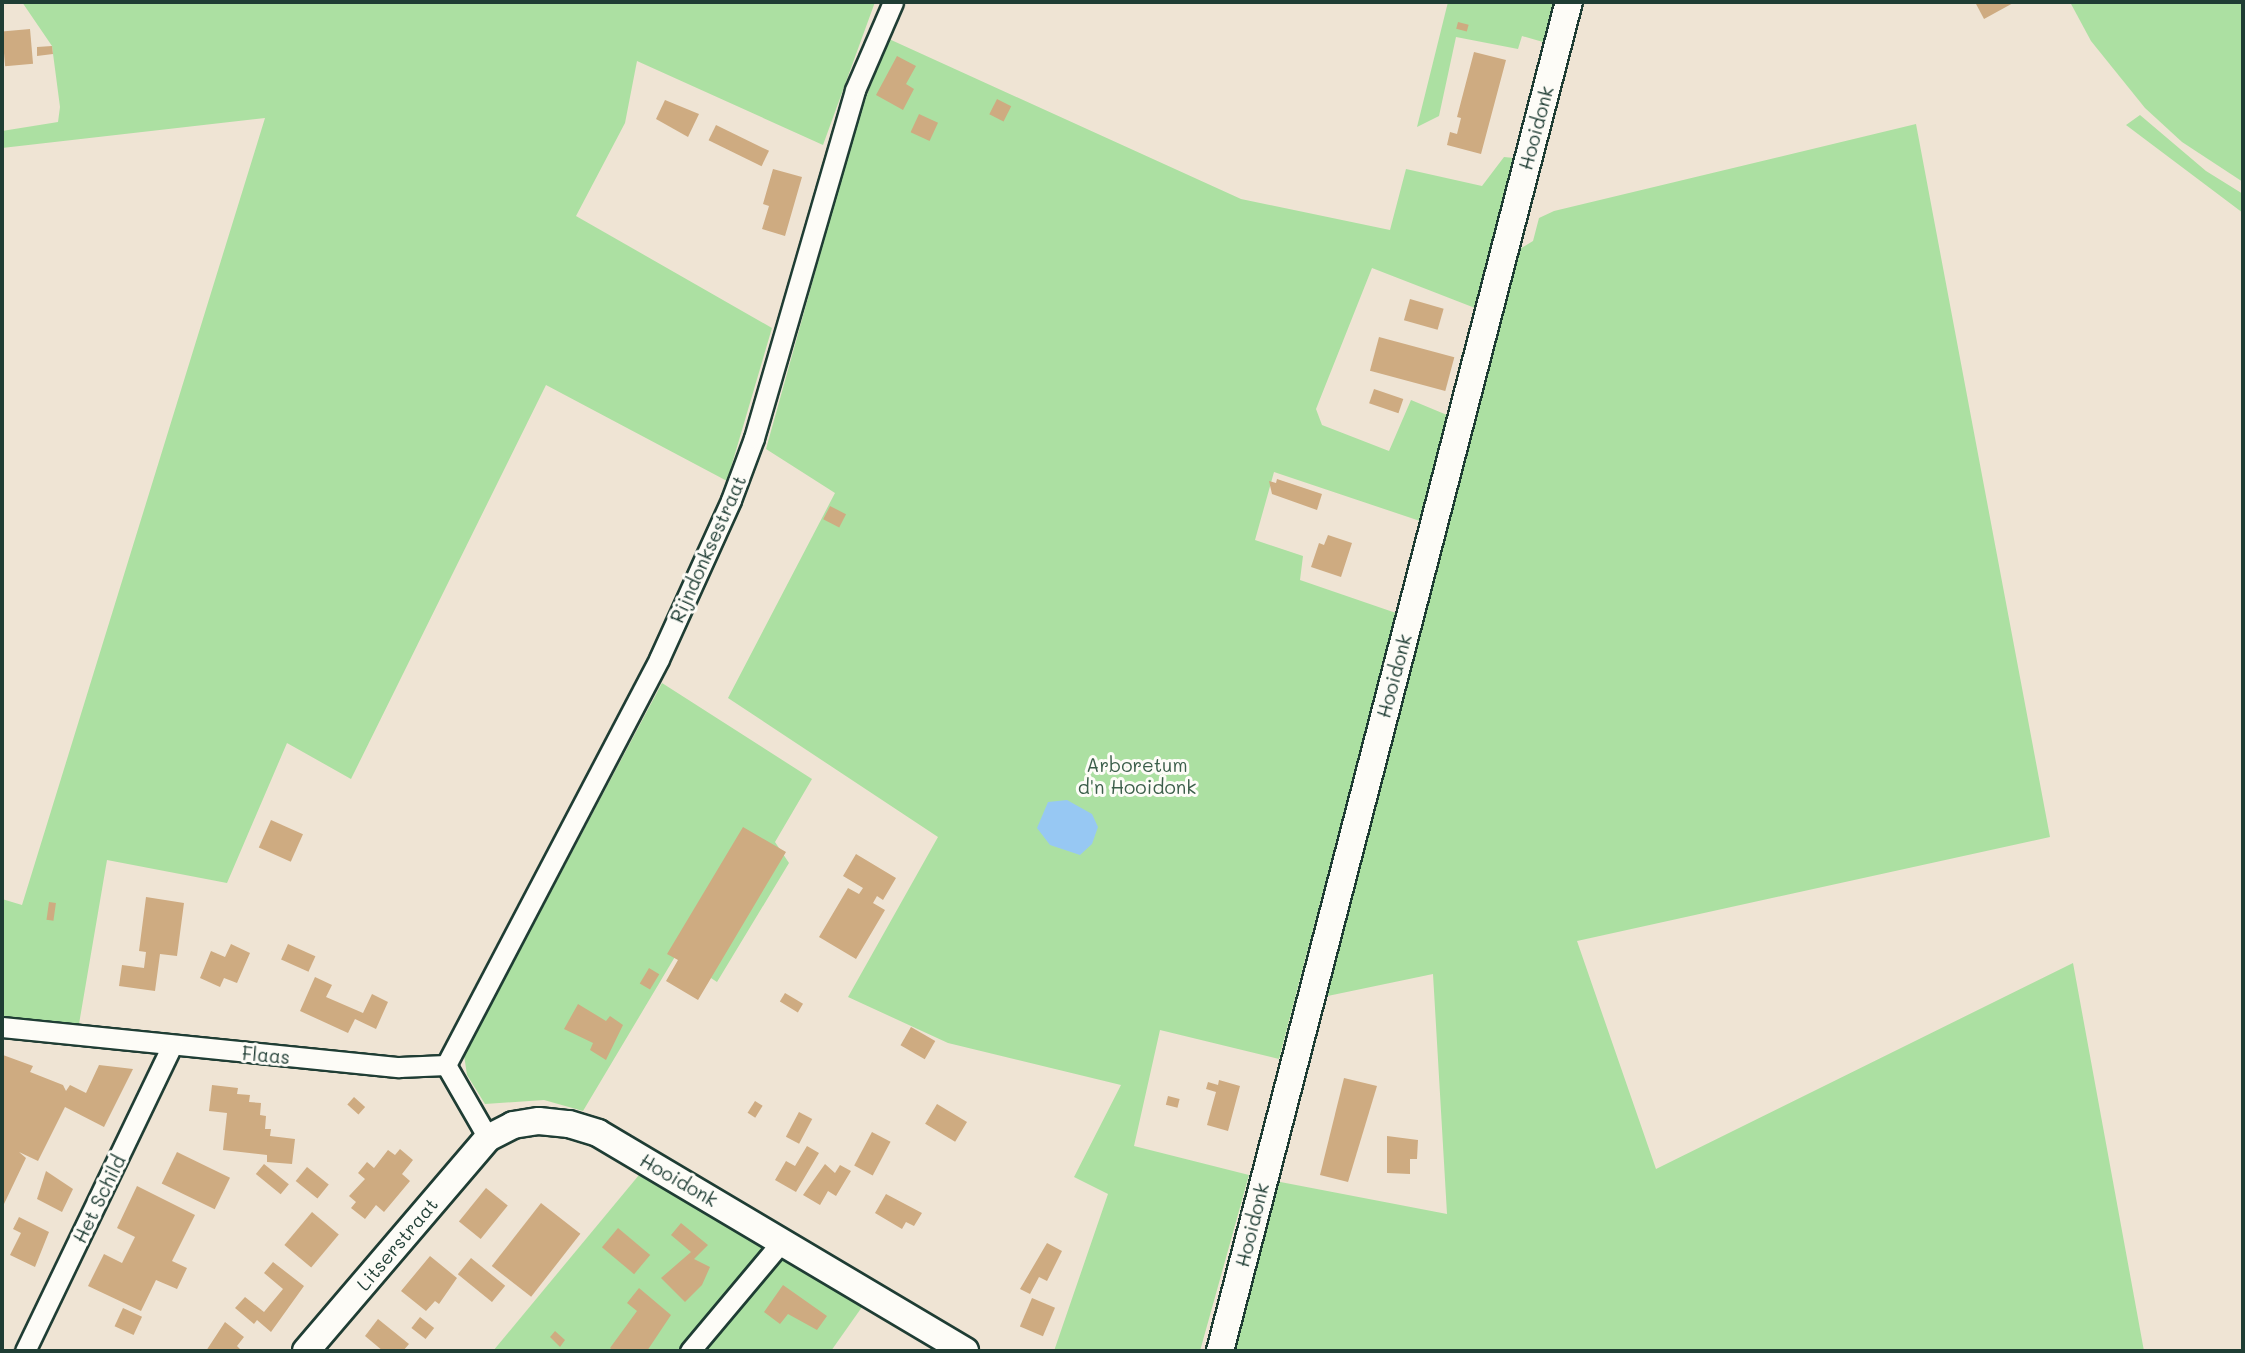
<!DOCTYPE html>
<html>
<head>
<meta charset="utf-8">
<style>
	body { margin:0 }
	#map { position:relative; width:2245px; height:1353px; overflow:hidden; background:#efe4d4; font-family:Mali,sans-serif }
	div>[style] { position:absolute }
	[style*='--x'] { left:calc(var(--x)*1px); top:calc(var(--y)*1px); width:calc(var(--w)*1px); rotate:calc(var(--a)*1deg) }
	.green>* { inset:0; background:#ace0a2 }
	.water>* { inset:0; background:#97c8f3 }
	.building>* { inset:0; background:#ceab81; transform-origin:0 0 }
	.roads { filter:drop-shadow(2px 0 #1f3d34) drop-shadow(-2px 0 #1f3d34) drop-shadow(0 2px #1f3d34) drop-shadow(0 -2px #1f3d34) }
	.street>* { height:19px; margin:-9.5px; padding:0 9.5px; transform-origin:9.5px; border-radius:9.5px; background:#fdfcf7 }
	.secondary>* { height:26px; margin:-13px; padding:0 13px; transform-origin:13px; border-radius:13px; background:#fdfcf7 }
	span { translate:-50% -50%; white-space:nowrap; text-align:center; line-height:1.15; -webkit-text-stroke:6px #fdfcf7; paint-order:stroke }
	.street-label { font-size:19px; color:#1f3d34 }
	.park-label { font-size:19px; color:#3b5e4a }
	.frame { position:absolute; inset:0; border:4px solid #1f3d34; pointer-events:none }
</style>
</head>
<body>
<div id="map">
	<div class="green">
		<i style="clip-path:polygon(22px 2px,875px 2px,823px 145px,637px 61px,625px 123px,576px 216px,772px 328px,727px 481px,546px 385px,351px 779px,287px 743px,227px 883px,107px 860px,79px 1024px,2px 1018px,2px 899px,22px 905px,265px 118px,2px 148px,2px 131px,58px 122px,60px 107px,52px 46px)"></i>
		<i style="clip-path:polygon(1448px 2px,1554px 2px,1543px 42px,1522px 36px,1518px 49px,1456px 37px,1439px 116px,1417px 127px)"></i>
		<i style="clip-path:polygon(2070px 2px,2240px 2px,2243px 5px,2243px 182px,2182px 142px,2145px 108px,2091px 41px)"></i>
		<i style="clip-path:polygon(889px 39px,1241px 199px,1390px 230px,1406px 169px,1482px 186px,1504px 157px,1514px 158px,1475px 308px,1372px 268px,1316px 409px,1322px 425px,1389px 451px,1411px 400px,1447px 415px,1420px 521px,1274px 472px,1255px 540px,1303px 556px,1300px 580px,1396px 613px,1279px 1059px,1160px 1030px,1134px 1146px,1249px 1175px,1200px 1351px,1054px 1351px,1108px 1194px,1074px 1177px,1121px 1085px,948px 1043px,848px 997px,938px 837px,728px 698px,835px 493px,766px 449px,858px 118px)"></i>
		<i style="clip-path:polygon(2140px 115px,2206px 171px,2243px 194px,2243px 213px,2126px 125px)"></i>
		<i style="clip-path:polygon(1916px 124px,2050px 837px,1577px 941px,1656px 1169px,2073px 963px,2144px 1351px,1229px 1351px,1270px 1180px,1447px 1214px,1433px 974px,1318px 998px,1518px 250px,1533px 241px,1539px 218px,1554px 211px)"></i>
		<i style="clip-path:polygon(662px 683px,812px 779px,775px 842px,789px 863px,717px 982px,676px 955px,583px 1111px,544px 1100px,485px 1104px,467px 1075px,464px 1055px)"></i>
		<i style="clip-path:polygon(639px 1175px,862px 1307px,831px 1351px,493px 1351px)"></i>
	</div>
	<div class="water">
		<i style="clip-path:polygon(1067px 800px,1092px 814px,1098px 827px,1092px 844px,1080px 855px,1050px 845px,1037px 828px,1048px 802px)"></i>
	</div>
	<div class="building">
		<i style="clip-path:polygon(1975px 2px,2015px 2px,1984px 19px)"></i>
		<i style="left:1458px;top:22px;width:11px;height:7px;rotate:15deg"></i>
		<i style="left:30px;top:29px;width:35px;height:28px;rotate:85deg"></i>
		<i style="clip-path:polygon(52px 46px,53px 54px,37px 56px,37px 47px)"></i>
		<i style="clip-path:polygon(1474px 52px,1506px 60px,1481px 154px,1447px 145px,1450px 132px,1457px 134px,1461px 118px,1457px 117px)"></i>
		<i style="clip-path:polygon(897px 56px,916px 66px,906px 84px,914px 89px,903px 110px,876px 95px)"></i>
		<i style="left:997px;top:99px;width:16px;height:17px;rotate:27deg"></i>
		<i style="clip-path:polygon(665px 100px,699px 114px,688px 137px,656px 119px)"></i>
		<i style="left:919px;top:114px;width:21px;height:20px;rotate:25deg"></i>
		<i style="left:716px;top:125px;width:59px;height:17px;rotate:26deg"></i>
		<i style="clip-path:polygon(773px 169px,802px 177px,785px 236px,762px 229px,769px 206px,763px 204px)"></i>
		<i style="left:1410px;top:299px;width:35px;height:22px;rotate:16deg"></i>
		<i style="left:1379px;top:337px;width:78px;height:35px;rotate:15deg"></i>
		<i style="left:1374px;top:389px;width:31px;height:15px;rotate:19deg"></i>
		<i style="clip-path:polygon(1277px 479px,1322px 494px,1317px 510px,1272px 494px,1269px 481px,1276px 483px)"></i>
		<i style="left:830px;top:506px;width:18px;height:15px;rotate:27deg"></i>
		<i style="clip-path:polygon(1328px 535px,1352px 543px,1341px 577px,1311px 567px,1319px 543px,1324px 545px)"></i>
		<i style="left:271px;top:820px;width:35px;height:30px;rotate:24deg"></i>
		<i style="clip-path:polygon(743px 827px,786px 852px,698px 1000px,666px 981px,678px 960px,667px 954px)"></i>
		<i style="clip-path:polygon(856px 854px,896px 878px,883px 900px,877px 896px,873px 903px,885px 910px,856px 959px,819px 937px,848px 888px,859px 894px,863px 888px,843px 876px)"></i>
		<i style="clip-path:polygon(146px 897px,184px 903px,177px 956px,160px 954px,155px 991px,119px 986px,122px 965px,144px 968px,146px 952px,139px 951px)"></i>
		<i style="left:49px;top:902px;width:7px;height:18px;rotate:8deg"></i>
		<i style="clip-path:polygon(231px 944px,250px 953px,237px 983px,224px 978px,220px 987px,200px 978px,211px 951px,225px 957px)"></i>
		<i style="left:288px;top:944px;width:30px;height:17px;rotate:24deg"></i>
		<i style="left:649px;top:968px;width:12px;height:18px;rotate:31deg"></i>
		<i style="clip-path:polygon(315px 977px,332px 985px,326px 997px,363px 1013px,372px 994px,388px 1002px,376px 1029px,355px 1019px,348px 1033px,300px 1011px)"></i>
		<i style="left:785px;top:993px;width:21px;height:10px;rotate:31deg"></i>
		<i style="clip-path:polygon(578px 1004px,606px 1021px,610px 1016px,623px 1025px,606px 1060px,590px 1050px,593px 1043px,564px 1029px)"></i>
		<i style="left:911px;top:1027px;width:28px;height:21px;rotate:30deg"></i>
		<i style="clip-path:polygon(3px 1055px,33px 1066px,30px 1072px,63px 1085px,66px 1091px,70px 1085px,86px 1093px,99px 1065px,133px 1069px,104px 1127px,65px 1107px,38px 1161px,19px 1152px,26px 1158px,4px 1204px)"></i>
		<i style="clip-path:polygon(1344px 1078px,1377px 1086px,1348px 1182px,1320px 1175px)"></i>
		<i style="clip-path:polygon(1219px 1080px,1240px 1086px,1228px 1131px,1207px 1125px,1216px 1092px,1206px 1089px,1208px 1082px,1218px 1085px)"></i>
		<i style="clip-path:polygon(212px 1085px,238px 1088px,237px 1094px,250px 1095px,249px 1102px,261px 1103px,260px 1115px,266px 1116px,265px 1129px,271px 1129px,270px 1136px,295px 1139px,292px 1164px,267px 1162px,267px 1155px,223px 1150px,227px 1113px,209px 1111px)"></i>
		<i style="left:1168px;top:1096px;width:12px;height:9px;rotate:14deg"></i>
		<i style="left:354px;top:1097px;width:15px;height:10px;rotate:42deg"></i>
		<i style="left:755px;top:1101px;width:9px;height:14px;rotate:32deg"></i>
		<i style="left:937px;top:1104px;width:35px;height:23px;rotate:31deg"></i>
		<i style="left:799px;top:1112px;width:15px;height:28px;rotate:28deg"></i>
		<i style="left:872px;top:1132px;width:21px;height:38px;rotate:28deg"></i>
		<i style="clip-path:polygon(1387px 1136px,1418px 1140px,1417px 1159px,1410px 1159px,1410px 1174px,1387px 1173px)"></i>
		<i style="clip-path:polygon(807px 1146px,819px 1153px,796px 1192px,775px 1180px,786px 1161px,795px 1166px)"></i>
		<i style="clip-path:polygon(400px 1149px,413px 1160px,402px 1174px,410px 1181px,384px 1212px,376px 1205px,365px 1219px,351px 1208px,356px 1202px,349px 1196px,365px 1179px,358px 1173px,367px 1162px,374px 1168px,388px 1150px,395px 1155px)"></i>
		<i style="left:177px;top:1152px;width:59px;height:35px;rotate:26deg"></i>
		<i style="left:264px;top:1164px;width:32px;height:13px;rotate:39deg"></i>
		<i style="clip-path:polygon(825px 1164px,835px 1173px,840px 1165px,851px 1171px,836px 1196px,828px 1191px,820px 1205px,803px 1195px)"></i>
		<i style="left:307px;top:1167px;width:28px;height:18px;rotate:39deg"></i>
		<i style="clip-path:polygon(46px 1171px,73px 1189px,62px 1212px,37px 1199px)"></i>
		<i style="clip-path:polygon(137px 1186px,195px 1215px,172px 1261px,187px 1268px,177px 1289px,156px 1280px,141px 1311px,88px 1286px,104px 1254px,122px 1263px,135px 1237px,117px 1228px)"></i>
		<i style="left:486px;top:1188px;width:28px;height:43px;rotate:39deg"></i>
		<i style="clip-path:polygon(886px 1194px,922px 1213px,914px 1226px,906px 1222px,902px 1229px,875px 1213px)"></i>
		<i style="left:541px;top:1203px;width:50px;height:80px;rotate:38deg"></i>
		<i style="left:312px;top:1212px;width:35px;height:43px;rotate:40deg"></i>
		<i style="clip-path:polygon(19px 1217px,49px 1232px,35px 1267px,10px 1255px,21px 1233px,13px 1229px)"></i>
		<i style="clip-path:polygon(681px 1223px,708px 1245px,694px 1259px,710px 1267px,702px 1285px,685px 1302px,661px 1278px,691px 1252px,671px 1235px)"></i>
		<i style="left:618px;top:1228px;width:42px;height:25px;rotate:40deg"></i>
		<i style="clip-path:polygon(1047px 1243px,1062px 1251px,1047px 1281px,1039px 1277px,1030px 1294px,1020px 1289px)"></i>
		<i style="clip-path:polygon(430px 1256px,457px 1278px,439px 1304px,435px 1301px,426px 1311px,401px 1291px)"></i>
		<i style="left:471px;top:1258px;width:44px;height:21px;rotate:39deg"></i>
		<i style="clip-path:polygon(273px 1262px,304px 1286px,271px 1332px,257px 1320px,254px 1324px,235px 1308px,245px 1297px,264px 1312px,283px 1289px,264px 1273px)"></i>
		<i style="clip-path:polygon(783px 1285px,827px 1316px,817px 1330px,788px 1314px,780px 1324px,764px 1312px)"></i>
		<i style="clip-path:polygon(639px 1288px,671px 1315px,647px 1351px,614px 1351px,610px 1348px,637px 1311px,627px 1303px)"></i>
		<i style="left:1032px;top:1298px;width:25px;height:31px;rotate:23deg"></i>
		<i style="left:123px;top:1308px;width:21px;height:20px;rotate:25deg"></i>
		<i style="left:420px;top:1317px;width:18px;height:14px;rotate:38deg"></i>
		<i style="clip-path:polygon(378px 1319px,409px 1344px,403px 1351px,383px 1351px,365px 1336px)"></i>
		<i style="clip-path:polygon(225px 1322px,244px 1337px,237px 1346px,242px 1351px,206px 1351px)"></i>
		<i style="clip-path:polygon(555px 1331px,565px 1340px,560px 1347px,550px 1337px)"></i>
	</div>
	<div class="roads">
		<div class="street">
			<i style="--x:2;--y:1027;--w:399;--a:5.8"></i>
			<i style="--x:399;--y:1067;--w:47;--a:-2.4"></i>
			<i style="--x:446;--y:1065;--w:458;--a:-62.3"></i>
			<i style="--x:659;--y:659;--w:175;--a:-65.6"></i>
			<i style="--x:731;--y:500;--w:66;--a:-69.6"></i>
			<i style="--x:754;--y:438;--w:362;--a:-73.8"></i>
			<i style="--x:855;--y:90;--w:96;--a:-66.6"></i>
			<i style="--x:446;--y:1065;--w:84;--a:60.1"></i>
			<i style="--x:25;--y:1351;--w:339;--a:-64.3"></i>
			<i style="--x:690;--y:1351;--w:145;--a:-50"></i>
		</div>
		<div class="secondary">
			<i style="--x:306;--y:1351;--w:280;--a:-49.5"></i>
			<i style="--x:488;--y:1138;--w:28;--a:-27"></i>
			<i style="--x:513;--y:1125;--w:26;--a:-9"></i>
			<i style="--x:539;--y:1121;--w:30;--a:6"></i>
			<i style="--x:569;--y:1124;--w:30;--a:17"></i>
			<i style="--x:598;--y:1133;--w:427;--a:30.7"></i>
			<i style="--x:1220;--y:1351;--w:1393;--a:-75.5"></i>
		</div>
	</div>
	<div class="street-label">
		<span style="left:1536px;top:128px;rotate:-75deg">Hooidonk</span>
		<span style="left:708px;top:549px;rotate:-66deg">Rijndonksestraat</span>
		<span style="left:1394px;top:676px;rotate:-75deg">Hooidonk</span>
		<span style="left:266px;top:1055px;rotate:5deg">Flaas</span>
		<span style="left:679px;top:1180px;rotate:30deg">Hooidonk</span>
		<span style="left:99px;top:1199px;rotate:-64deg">Het Schild</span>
		<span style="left:1252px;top:1225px;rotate:-76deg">Hooidonk</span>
		<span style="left:397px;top:1244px;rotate:-50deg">Litserstraat</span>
	</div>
	<div class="park-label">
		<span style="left:1137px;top:776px">Arboretum<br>d'n Hooidonk</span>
	</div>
	<div class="frame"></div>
</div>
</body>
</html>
